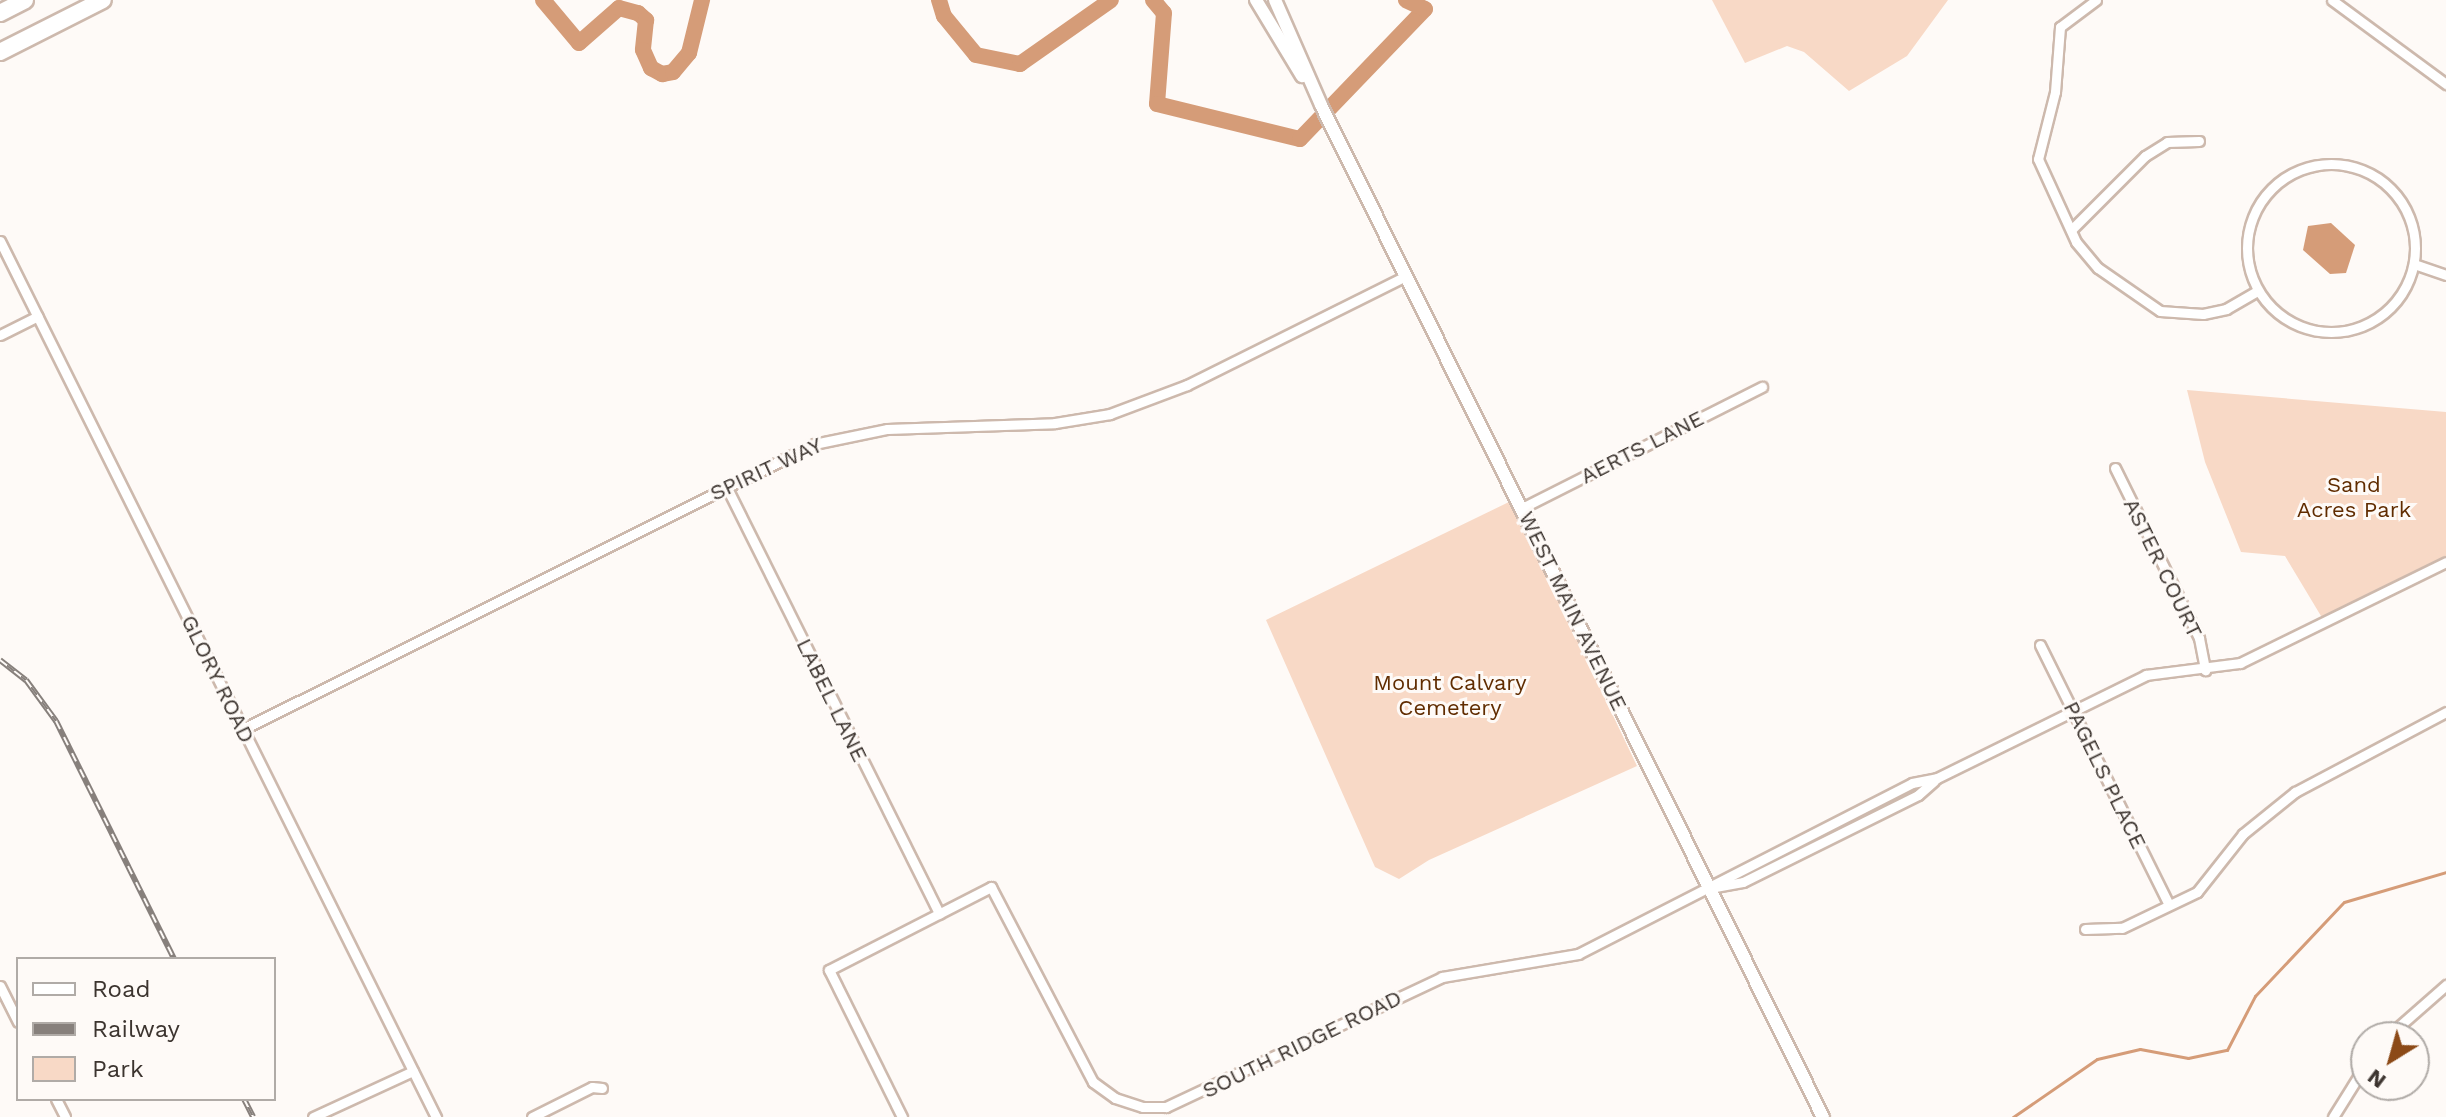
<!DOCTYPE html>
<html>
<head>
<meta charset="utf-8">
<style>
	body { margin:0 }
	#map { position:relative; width:2446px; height:1117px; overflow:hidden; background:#fefaf7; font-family:"Work Sans",sans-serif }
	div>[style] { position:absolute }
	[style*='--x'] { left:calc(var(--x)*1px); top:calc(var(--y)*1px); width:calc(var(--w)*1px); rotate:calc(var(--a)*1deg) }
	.green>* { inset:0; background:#f8d9c6 }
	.water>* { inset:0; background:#d59c78 }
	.stream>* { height:3px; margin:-1.5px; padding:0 1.5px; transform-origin:1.5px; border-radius:1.5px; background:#d59c78 }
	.river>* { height:16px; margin:-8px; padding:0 8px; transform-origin:8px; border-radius:8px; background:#d59c78 }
	.roads { filter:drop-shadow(2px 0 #cdb9ad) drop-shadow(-2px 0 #cdb9ad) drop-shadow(0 2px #cdb9ad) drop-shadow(0 -2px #cdb9ad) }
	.street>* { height:9px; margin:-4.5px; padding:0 4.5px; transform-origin:4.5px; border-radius:4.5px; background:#fff }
	.street>.ring { margin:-4.5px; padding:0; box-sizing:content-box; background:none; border:9px solid #fff; border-radius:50% }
	.secondary>* { height:12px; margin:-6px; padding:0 6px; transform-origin:6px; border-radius:6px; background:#fff }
	.highway>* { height:16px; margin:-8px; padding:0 8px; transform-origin:8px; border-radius:8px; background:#fff }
	.rail>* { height:6px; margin-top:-3px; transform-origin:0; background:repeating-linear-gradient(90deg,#fefaf7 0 9px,#87807c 0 18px); box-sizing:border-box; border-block:2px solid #87807c }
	span { translate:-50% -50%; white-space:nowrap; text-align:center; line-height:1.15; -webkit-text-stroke:6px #fefaf7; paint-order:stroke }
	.street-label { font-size:22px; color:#3c342f }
	.park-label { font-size:22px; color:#602c00 }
	.legend { position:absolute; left:16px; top:957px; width:260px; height:144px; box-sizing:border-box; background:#fefaf7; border:2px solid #b0aba7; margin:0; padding:10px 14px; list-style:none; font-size:24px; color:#3c342f }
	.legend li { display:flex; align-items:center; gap:16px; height:40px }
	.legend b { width:40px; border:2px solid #b0aba7 }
	.north { position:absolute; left:2350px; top:1021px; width:80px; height:80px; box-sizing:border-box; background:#fefaf7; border:2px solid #b0aba7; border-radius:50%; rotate:217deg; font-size:22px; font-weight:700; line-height:32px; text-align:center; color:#3c342f }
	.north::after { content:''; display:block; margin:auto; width:28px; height:36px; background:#8c4a17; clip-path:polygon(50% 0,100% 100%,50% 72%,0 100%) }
</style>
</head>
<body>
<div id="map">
	<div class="green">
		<i style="clip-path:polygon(1712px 0,1948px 0,1907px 56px,1849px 91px,1804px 52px,1787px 46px,1745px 63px)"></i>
		<i style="clip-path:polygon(2187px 390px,2446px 412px,2446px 557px,2324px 621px,2285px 556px,2241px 552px,2205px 462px)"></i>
		<i style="clip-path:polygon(1511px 501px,1637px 766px,1429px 860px,1399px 879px,1375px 867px,1266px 620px)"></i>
	</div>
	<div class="water">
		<i style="clip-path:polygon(2331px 223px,2355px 245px,2346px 273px,2330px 274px,2303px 250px,2308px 226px)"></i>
	</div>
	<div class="stream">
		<i style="--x:2013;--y:1117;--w:102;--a:-34.6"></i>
		<i style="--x:2097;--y:1059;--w:44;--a:-13.1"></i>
		<i style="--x:2140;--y:1049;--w:49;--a:10.6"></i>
		<i style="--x:2188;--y:1058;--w:40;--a:-12"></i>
		<i style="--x:2227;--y:1050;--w:61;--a:-62.6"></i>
		<i style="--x:2255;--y:996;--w:129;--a:-46.6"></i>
		<i style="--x:2344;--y:902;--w:106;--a:-16.4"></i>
	</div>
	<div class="river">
		<i style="--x:543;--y:0;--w:56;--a:50.1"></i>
		<i style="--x:579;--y:43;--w:53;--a:-41.2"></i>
		<i style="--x:619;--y:8;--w:20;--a:15"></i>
		<i style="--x:638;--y:13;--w:11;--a:41"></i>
		<i style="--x:646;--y:20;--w:30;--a:96"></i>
		<i style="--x:643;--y:50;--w:20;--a:66"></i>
		<i style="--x:651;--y:68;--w:13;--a:29"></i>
		<i style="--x:662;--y:74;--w:11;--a:-10"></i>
		<i style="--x:673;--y:72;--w:25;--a:-50"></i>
		<i style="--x:689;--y:53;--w:55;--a:-76.2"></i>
		<i style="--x:939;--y:0;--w:17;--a:73"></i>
		<i style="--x:944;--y:16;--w:50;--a:50.6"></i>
		<i style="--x:976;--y:55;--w:45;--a:11.6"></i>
		<i style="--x:1020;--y:64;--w:111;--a:-35.1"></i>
		<i style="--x:1153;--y:0;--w:17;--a:50"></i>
		<i style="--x:1164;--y:13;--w:91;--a:94.4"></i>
		<i style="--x:1157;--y:104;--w:147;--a:13.8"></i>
		<i style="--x:1300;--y:139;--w:180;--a:-46.1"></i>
		<i style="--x:1425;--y:9;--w:21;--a:-155"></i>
	</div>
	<div class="roads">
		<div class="street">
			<i style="--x:2096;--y:0;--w:45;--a:143.1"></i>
			<i style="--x:2060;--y:27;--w:65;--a:94.4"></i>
			<i style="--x:2055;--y:92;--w:69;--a:104.2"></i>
			<i style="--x:2038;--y:159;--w:91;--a:65.4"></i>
			<i style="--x:2076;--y:242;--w:34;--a:50"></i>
			<i style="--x:2098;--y:268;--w:75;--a:34.7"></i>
			<i style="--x:2160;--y:311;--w:43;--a:4"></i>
			<i style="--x:2203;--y:314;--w:24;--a:-12"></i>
			<i style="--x:2226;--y:309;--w:36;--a:-30"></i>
			<i style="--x:2332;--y:0;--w:142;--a:36.4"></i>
			<i class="ring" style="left:2247px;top:164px;width:159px;height:159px"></i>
			<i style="--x:2073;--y:228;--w:102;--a:-45"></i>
			<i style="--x:2145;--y:156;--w:26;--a:-32"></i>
			<i style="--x:2167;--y:142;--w:32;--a:-2"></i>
			<i style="--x:0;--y:241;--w:979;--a:63.54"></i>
			<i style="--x:2414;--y:264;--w:34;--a:19"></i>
			<i style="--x:0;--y:335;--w:42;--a:-26.6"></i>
			<i style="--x:2115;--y:468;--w:190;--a:63.7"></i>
			<i style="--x:2199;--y:638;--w:33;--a:79"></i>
			<i style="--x:726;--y:486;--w:478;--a:63.5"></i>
			<i style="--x:1522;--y:508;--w:269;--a:-26.8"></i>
			<i style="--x:2040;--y:645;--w:290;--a:63.6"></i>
			<i style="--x:243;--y:729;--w:638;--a:-26.52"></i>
			<i style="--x:814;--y:444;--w:75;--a:-11.6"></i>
			<i style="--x:887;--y:429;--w:168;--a:-2"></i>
			<i style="--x:1055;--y:423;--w:56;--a:-9.3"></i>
			<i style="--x:1110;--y:414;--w:82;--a:-20.6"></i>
			<i style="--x:1187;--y:385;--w:245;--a:-26.5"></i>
			<i style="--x:1715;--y:887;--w:28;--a:-10"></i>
			<i style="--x:1743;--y:882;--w:195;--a:-26.4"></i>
			<i style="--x:1918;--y:795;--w:21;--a:-41"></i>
			<i style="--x:2085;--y:929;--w:37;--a:-2"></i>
			<i style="--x:2122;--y:928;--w:83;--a:-25.6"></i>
			<i style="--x:2197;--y:892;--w:74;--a:-51.6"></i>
			<i style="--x:2243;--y:834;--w:67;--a:-38.9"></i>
			<i style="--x:2295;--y:792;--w:171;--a:-27.9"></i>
			<i style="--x:0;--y:986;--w:40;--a:63.4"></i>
			<i style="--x:2387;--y:1037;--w:79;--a:-41.4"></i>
			<i style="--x:56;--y:1099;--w:20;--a:63"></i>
			<i style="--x:313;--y:1117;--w:110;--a:-24.7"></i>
			<i style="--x:532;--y:1117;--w:67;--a:-26.6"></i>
			<i style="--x:592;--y:1087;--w:10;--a:6"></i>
			<i style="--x:902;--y:1117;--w:164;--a:-116.4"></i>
			<i style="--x:829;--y:970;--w:182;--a:-27.1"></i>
			<i style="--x:991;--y:887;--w:220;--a:62.4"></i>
			<i style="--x:1093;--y:1082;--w:27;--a:36"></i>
			<i style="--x:1115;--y:1098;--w:29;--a:18"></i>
			<i style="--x:1143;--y:1107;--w:23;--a:0"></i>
			<i style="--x:1166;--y:1107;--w:305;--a:-25.2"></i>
			<i style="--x:1442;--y:977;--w:138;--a:-9.6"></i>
			<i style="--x:1578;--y:954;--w:375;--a:-27.1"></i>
			<i style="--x:1912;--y:783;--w:25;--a:-11"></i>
			<i style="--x:1937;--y:778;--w:233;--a:-26.2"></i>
			<i style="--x:2146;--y:675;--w:95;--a:-7.3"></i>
			<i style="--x:2240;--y:663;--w:229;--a:-26.1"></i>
			<i style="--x:2333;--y:1117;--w:62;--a:-58.1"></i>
		</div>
		<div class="secondary">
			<i style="--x:1256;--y:0;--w:89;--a:58.8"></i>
			<i style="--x:1275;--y:0;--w:115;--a:66.3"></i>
			<i style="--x:1321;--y:105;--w:1130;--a:63.62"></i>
		</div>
		<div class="highway">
			<i style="--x:0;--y:13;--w:28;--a:-27"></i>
			<i style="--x:0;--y:52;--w:115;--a:-26.8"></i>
		</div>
	</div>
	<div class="rail">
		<i style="--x:0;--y:660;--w:33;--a:38"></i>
		<i style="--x:26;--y:680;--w:51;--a:53.8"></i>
		<i style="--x:56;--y:721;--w:266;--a:63.6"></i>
		<i style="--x:244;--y:1099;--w:20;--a:63"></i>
	</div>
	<div class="street-label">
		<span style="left:1642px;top:447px;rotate:-27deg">AERTS LANE</span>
		<span style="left:766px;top:469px;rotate:-25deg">SPIRIT WAY</span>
		<span style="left:2163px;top:568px;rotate:64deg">ASTER COURT</span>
		<span style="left:1573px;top:611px;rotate:64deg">WEST MAIN AVENUE</span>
		<span style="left:218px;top:679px;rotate:64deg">GLORY ROAD</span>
		<span style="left:832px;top:700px;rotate:64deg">LABEL LANE</span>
		<span style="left:2105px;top:775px;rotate:64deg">PAGELS PLACE</span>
		<span style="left:1302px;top:1044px;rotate:-26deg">SOUTH RIDGE ROAD</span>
	</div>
	<div class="park-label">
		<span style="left:2354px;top:497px">Sand<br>Acres Park</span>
		<span style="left:1450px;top:695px">Mount Calvary<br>Cemetery</span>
	</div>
	<ul class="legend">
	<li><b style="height:10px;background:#fff"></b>Road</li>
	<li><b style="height:10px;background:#87807c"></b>Railway</li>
	<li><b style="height:22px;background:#f8d9c6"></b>Park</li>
	</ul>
	<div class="north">N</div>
</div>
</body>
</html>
